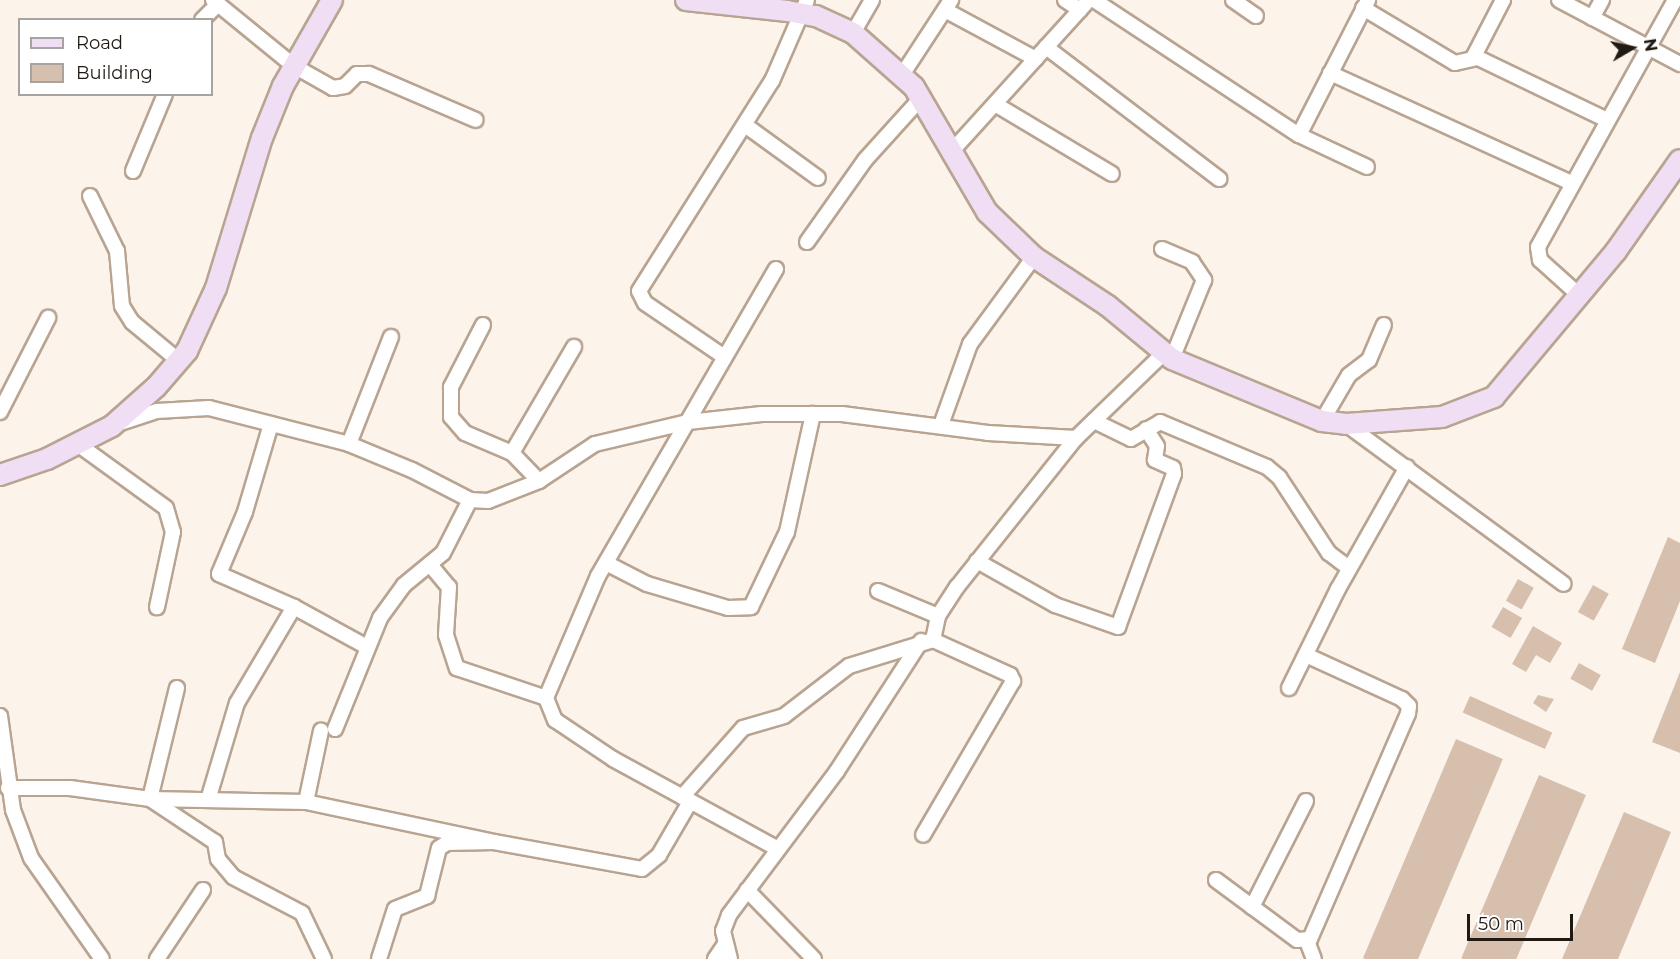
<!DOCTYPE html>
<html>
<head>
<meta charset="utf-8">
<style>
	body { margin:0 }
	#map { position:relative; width:1680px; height:959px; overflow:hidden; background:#fcf3eb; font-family:Montserrat,sans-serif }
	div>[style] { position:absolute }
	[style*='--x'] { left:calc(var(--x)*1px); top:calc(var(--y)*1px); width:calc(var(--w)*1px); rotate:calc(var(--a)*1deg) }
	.building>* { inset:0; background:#d6c0ad; transform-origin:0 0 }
	.roads { filter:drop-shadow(2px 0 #b8a491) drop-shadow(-2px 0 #b8a491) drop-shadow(0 2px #b8a491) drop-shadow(0 -2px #b8a491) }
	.street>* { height:14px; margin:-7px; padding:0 7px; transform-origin:7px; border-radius:7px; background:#fff }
	.secondary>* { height:20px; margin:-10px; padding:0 10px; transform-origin:10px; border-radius:10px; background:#f0def4 }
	span { translate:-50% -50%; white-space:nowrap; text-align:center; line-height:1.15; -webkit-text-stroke:4.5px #fff; paint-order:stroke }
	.legend { position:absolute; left:18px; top:18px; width:195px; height:78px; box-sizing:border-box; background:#fff; border:2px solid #a6a3a0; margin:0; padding:8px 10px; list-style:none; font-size:18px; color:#211a12 }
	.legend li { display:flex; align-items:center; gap:12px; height:30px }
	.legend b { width:30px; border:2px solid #a6a3a0 }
	.north { position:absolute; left:1602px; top:18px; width:60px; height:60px; -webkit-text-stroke:4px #fff; paint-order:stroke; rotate:81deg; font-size:16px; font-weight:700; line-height:24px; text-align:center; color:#211a12 }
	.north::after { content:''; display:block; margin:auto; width:21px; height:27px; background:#211a12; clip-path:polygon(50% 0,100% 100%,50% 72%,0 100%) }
	.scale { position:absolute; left:1467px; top:914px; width:106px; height:27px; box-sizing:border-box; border:3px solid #211a12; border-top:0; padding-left:8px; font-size:18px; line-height:21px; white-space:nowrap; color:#211a12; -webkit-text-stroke:4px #fff; paint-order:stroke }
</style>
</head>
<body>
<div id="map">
	<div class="building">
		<i style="clip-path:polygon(1668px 537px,1680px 543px,1680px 601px,1655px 663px,1622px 649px)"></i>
		<i style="left:1518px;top:579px;width:18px;height:25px;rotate:29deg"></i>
		<i style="left:1593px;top:585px;width:18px;height:31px;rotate:29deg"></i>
		<i style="left:1503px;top:607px;width:22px;height:23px;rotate:30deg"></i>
		<i style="clip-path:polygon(1533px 626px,1562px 643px,1550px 663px,1536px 655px,1526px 672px,1512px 664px)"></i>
		<i style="left:1579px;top:663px;width:25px;height:18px;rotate:29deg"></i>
		<i style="clip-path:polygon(1680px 672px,1680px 753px,1652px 742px)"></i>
		<i style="clip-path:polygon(1538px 695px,1554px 699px,1546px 712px,1533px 703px)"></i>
		<i style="left:1470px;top:696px;width:90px;height:18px;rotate:24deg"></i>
		<i style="left:1456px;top:739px;width:51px;height:238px;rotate:23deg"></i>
		<i style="left:1539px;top:775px;width:51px;height:199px;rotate:23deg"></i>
		<i style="clip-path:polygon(1624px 812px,1671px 832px,1618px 959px,1562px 959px)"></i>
	</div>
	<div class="roads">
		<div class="street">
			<i style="--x:213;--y:0;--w:104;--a:39.2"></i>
			<i style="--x:294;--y:66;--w:45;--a:29.4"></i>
			<i style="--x:333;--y:88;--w:12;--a:-9"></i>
			<i style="--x:345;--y:86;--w:17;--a:-45"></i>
			<i style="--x:357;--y:74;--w:12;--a:0"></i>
			<i style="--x:369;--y:74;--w:116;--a:23.3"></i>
			<i style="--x:1065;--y:0;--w:18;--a:34"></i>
			<i style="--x:1094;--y:0;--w:245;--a:33.4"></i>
			<i style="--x:1299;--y:135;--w:152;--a:-62.9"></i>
			<i style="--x:1233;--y:0;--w:28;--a:35"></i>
			<i style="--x:1503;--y:0;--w:63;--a:117.4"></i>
			<i style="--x:1474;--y:56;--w:148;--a:25.7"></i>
			<i style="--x:1559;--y:0;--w:137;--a:27.9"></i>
			<i style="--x:1363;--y:8;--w:107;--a:30.9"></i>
			<i style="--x:1455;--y:63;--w:23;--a:-13"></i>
			<i style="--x:945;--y:10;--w:103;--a:28.3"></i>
			<i style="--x:1592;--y:18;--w:21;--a:-61"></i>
			<i style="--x:202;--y:20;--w:23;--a:-45"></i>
			<i style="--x:853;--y:33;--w:38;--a:-60"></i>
			<i style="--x:1046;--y:47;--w:218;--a:37.3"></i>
			<i style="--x:1330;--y:73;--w:265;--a:24.5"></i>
			<i style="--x:902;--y:75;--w:90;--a:-56.8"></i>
			<i style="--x:995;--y:104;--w:136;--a:30.9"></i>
			<i style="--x:745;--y:125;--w:90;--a:36"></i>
			<i style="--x:1299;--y:135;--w:75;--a:25.2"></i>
			<i style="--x:951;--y:152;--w:205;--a:-47.8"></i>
			<i style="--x:133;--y:171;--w:83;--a:-67.4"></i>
			<i style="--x:90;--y:196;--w:61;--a:63.9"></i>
			<i style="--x:117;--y:251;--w:55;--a:84.8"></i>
			<i style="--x:122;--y:306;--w:19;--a:58"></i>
			<i style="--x:132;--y:322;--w:61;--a:39.7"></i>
			<i style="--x:807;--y:242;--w:100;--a:-54.7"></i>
			<i style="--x:865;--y:160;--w:85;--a:-47.9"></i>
			<i style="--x:1162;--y:249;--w:33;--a:23"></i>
			<i style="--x:1192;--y:262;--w:22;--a:56"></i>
			<i style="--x:1204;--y:280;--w:85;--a:112.1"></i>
			<i style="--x:776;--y:269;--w:355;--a:120.1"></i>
			<i style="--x:598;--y:576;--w:133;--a:113.1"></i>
			<i style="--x:546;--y:698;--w:24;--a:68"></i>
			<i style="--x:555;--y:720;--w:70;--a:33.9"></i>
			<i style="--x:613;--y:759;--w:188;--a:28.6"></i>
			<i style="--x:1580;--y:296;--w:54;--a:-138"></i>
			<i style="--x:1540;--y:260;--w:13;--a:-99"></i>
			<i style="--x:1538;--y:247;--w:282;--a:-61"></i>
			<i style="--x:483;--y:325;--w:70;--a:117.3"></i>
			<i style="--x:451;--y:387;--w:30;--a:90"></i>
			<i style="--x:451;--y:417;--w:21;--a:49"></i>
			<i style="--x:465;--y:433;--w:51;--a:23.1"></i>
			<i style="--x:723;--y:356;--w:94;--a:-145.8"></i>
			<i style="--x:645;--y:303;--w:13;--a:-117"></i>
			<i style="--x:639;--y:291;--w:249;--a:-57.7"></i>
			<i style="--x:772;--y:81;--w:88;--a:-66.6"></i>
			<i style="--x:0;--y:412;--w:106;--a:-62.9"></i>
			<i style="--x:1094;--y:421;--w:41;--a:25.9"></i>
			<i style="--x:1131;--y:439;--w:34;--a:-30"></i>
			<i style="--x:1160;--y:422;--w:116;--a:22.8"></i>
			<i style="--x:1267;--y:467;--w:16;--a:40"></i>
			<i style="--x:1279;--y:477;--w:91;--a:56.7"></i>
			<i style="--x:1329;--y:553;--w:25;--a:37"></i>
			<i style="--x:1322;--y:421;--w:53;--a:-59.6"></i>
			<i style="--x:1349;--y:375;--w:25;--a:-37"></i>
			<i style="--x:1369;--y:360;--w:38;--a:-67"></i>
			<i style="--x:120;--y:423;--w:39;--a:-18"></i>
			<i style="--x:157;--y:411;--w:52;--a:-3.3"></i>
			<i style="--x:209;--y:408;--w:145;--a:14.4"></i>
			<i style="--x:349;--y:444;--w:68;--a:22.4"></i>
			<i style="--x:412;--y:470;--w:65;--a:27.3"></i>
			<i style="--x:470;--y:500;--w:18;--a:3"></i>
			<i style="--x:488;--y:501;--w:55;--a:-21.4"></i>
			<i style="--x:539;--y:481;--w:67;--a:-33.5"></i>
			<i style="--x:595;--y:444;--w:96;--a:-13.3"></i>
			<i style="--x:688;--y:422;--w:74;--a:-6.2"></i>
			<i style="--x:762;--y:414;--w:80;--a:0"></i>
			<i style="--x:842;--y:414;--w:147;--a:7.4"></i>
			<i style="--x:988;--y:433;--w:88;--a:3.3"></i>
			<i style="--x:1076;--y:438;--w:121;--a:-44"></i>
			<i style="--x:271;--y:424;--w:92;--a:106.5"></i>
			<i style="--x:245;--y:512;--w:67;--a:112.8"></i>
			<i style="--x:219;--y:574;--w:82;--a:23.7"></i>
			<i style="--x:1346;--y:424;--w:270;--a:36.3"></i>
			<i style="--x:941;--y:425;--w:86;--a:-70.3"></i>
			<i style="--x:970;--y:344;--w:108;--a:-53.7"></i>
			<i style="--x:349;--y:444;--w:115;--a:-68.6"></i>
			<i style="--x:79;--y:445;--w:107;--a:35.9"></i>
			<i style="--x:166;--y:508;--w:25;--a:74"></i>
			<i style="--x:173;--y:532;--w:77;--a:102"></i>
			<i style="--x:539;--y:481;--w:39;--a:-134"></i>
			<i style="--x:512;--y:453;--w:123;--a:-59.7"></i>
			<i style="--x:977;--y:561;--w:90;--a:29.4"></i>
			<i style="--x:1055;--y:605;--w:67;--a:19.2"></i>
			<i style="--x:1118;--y:627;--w:163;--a:-69.9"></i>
			<i style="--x:1174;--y:474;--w:6;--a:-99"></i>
			<i style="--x:1173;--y:468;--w:20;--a:-156"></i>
			<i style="--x:1155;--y:460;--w:14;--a:-82"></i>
			<i style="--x:1157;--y:446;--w:20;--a:-123"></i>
			<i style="--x:606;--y:563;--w:46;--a:27.1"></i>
			<i style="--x:647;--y:584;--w:84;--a:16.5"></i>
			<i style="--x:728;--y:608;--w:23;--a:-2"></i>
			<i style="--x:751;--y:607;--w:83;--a:-64.4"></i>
			<i style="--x:787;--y:532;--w:121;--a:-77.6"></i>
			<i style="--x:432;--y:567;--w:26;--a:50"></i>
			<i style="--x:449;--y:587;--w:48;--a:93.6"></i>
			<i style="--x:446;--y:635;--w:35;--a:72"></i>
			<i style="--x:457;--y:668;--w:94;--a:18.6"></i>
			<i style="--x:878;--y:591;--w:65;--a:22.6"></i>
			<i style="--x:933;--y:640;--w:25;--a:-78"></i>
			<i style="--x:938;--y:616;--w:35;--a:-57"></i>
			<i style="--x:957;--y:587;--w:191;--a:-51.4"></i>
			<i style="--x:177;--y:688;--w:114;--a:103.7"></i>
			<i style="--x:150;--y:799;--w:78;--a:33.5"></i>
			<i style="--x:215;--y:842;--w:17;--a:80"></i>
			<i style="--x:218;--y:859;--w:23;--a:50"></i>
			<i style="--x:233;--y:877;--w:78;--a:27.6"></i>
			<i style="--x:302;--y:913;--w:51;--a:64.4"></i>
			<i style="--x:1289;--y:688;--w:110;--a:-63.7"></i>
			<i style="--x:1338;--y:589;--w:140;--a:-60.5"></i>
			<i style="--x:0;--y:716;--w:95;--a:82.1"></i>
			<i style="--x:13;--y:810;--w:51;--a:69.4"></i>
			<i style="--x:31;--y:858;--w:123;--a:54.9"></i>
			<i style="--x:335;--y:729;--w:120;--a:-67.9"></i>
			<i style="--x:380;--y:618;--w:41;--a:-54"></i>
			<i style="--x:404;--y:585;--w:50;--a:-39.4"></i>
			<i style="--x:443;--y:553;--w:59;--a:-63"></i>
			<i style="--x:8;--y:788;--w:62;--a:0"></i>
			<i style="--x:70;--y:788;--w:81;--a:7.8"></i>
			<i style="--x:150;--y:799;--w:156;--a:1.1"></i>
			<i style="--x:306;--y:802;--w:192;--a:12"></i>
			<i style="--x:682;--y:797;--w:92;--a:-48.5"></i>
			<i style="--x:743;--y:728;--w:43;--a:-16.3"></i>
			<i style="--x:784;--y:716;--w:82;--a:-37.6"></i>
			<i style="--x:849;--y:666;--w:88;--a:-17.2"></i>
			<i style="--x:933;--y:640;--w:85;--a:24.4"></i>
			<i style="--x:1010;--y:675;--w:7;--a:63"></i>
			<i style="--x:1013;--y:681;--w:178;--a:120.3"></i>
			<i style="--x:208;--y:800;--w:101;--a:-73.4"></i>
			<i style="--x:237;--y:703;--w:112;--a:-59.3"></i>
			<i style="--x:294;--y:607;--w:83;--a:28.7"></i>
			<i style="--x:306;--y:802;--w:73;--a:-78.1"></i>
			<i style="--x:1216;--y:880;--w:101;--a:36.5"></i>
			<i style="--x:1297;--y:940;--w:13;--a:-4"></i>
			<i style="--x:1310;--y:939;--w:245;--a:-66.5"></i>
			<i style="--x:1408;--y:714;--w:8;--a:-83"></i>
			<i style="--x:1409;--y:706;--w:10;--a:-135"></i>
			<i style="--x:1402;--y:699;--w:106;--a:-155.4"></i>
			<i style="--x:747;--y:890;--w:96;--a:45.8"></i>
			<i style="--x:1252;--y:907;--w:119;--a:-63"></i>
			<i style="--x:1307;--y:941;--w:19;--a:69"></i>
			<i style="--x:157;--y:959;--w:83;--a:-56.3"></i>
			<i style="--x:379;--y:959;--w:52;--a:-72.3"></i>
			<i style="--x:395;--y:909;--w:35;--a:-22"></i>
			<i style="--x:427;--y:896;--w:49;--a:-76"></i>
			<i style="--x:439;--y:848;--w:9;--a:-32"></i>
			<i style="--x:447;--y:843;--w:47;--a:-1.2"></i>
			<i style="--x:494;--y:842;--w:150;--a:10.3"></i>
			<i style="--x:642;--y:869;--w:22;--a:-39"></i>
			<i style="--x:659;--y:855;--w:61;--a:-59.7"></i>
			<i style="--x:715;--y:959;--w:18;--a:-56"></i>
			<i style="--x:730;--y:959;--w:29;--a:-104"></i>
			<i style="--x:723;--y:931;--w:17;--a:-69"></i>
			<i style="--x:729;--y:915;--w:180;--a:-53.1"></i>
			<i style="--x:837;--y:771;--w:155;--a:-57.1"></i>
		</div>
		<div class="secondary">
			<i style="--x:686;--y:0;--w:102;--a:6.2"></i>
			<i style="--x:787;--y:11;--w:29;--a:10"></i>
			<i style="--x:816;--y:16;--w:41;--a:24.7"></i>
			<i style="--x:853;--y:33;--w:81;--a:41.5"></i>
			<i style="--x:914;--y:87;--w:145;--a:59.7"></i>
			<i style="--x:987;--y:212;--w:65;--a:43.8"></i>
			<i style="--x:1034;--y:257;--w:89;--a:33.5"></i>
			<i style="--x:1108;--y:306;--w:83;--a:39.6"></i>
			<i style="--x:1172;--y:359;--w:162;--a:22.5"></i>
			<i style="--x:1322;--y:421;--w:24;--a:7"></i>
			<i style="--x:1346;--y:424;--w:96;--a:-4.2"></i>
			<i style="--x:1442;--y:417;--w:56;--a:-21"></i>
			<i style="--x:1494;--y:397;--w:190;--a:-50.1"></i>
			<i style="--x:1616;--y:251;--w:111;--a:-54.9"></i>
			<i style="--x:0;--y:475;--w:50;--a:-18.8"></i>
			<i style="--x:47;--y:459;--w:73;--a:-26.9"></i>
			<i style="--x:112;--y:426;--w:59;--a:-41.6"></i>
			<i style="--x:156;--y:387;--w:48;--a:-49.3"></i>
			<i style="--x:187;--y:351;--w:69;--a:-65.3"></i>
			<i style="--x:216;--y:288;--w:157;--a:-73"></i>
			<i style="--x:262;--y:138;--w:56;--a:-68"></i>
			<i style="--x:283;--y:86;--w:99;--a:-60.3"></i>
		</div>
	</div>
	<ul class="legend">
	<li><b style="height:8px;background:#f0def4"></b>Road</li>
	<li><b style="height:16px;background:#d6c0ad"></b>Building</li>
	</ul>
	<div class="north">N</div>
	<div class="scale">50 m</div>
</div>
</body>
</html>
